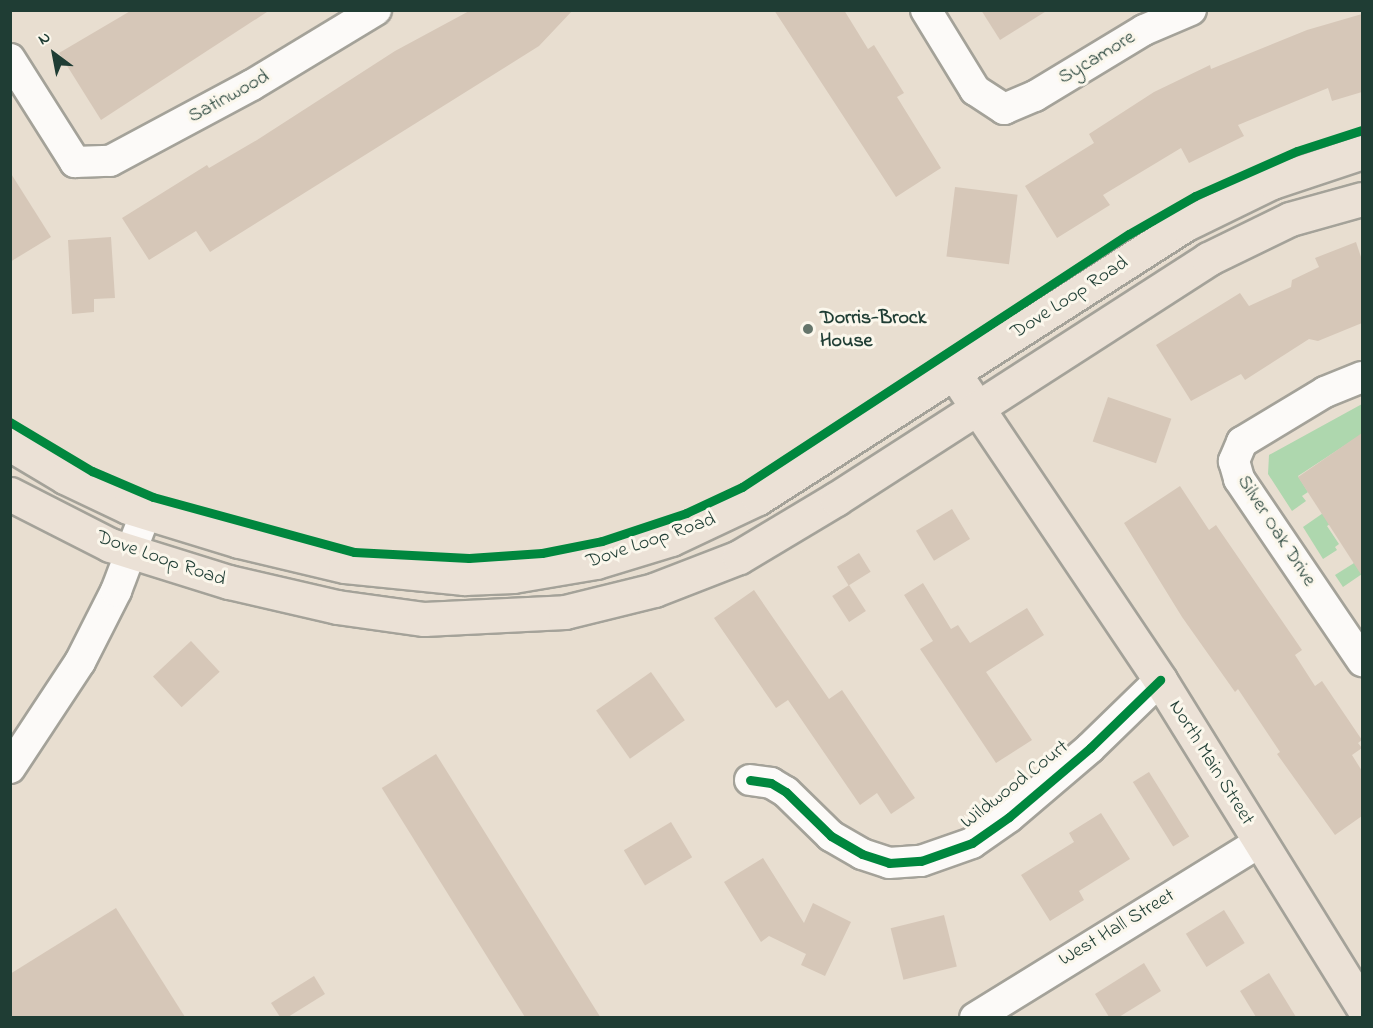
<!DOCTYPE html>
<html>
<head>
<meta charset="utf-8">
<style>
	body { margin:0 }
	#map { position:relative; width:1373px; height:1028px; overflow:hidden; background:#e8ded0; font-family:"Indie Flower",sans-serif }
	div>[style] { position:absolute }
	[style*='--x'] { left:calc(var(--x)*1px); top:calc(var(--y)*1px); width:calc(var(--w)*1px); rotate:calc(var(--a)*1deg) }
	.green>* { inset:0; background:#aed7ae }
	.building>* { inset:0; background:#d6c7b8; transform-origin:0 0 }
	.roads { filter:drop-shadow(2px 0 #a4a299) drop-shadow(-2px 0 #a4a299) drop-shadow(0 2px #a4a299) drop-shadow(0 -2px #a4a299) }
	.minor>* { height:30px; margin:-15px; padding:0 15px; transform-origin:15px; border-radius:15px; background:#fcfaf8 }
	.major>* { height:33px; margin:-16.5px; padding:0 16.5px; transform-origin:16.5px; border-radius:16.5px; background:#ebe1d6 }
	.cycleway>* { height:9px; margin:-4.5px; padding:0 4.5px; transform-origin:4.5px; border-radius:4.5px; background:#00873e }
	.dots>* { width:16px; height:16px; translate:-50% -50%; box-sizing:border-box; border:3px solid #fbf7ec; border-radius:50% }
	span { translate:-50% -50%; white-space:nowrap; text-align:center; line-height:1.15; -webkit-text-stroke:6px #fbf7ec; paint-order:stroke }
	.street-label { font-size:20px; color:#1f3d34 }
	.poi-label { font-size:20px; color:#1f3d34; font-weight:700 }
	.left { translate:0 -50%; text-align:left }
	.frame { position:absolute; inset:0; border:12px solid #1f3d34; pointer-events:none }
	.north { position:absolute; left:24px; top:24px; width:60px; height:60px; -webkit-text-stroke:4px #fbf7ec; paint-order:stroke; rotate:328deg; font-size:16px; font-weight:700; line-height:24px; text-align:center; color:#1f3d34 }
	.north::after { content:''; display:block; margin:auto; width:21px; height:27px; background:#1f3d34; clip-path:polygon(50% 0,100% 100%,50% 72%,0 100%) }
</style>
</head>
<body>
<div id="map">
	<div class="green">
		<i style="clip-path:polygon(1362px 404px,1362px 442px,1356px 438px,1298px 476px,1308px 492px,1302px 496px,1306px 501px,1292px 511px,1268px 474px,1269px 455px)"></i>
		<i style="clip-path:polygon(1362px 486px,1362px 503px,1327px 526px,1339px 544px,1335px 547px,1337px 550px,1323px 559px,1303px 527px)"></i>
		<i style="clip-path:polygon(1362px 558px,1362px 574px,1343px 587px,1335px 575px)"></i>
	</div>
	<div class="building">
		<i style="clip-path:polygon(132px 10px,270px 10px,101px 120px,59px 53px)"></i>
		<i style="clip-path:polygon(471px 10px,573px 10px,539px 46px,210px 252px,196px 231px,149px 260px,122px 218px,207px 165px,209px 168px,257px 140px,395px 51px)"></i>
		<i style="clip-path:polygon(774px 10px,844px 10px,868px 49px,874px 45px,904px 93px,897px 97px,941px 168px,896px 197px)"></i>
		<i style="clip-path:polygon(981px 10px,1048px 10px,1000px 40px)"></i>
		<i style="clip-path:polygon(1362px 14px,1362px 92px,1332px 101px,1328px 88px,1238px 125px,1244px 136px,1189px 163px,1181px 148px,1103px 195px,1110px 205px,1057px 238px,1025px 186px,1094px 143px,1089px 134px,1154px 92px,1210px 65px,1211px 69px,1307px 30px)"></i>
		<i style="clip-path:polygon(10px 172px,51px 237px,10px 262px)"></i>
		<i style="left:955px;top:187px;width:63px;height:70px;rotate:7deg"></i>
		<i style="clip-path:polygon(111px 237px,115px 298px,94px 299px,94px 312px,72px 314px,68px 240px)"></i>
		<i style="clip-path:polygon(1356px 242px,1362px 260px,1362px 323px,1318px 341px,1309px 339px,1245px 380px,1241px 374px,1191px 401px,1156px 345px,1240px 293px,1249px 306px,1291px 287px,1292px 280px,1319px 267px,1315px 258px)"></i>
		<i style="left:1108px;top:397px;width:67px;height:47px;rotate:19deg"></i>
		<i style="clip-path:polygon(1362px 433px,1362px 576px,1298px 477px)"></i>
		<i style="clip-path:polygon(1180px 486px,1209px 530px,1216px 525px,1280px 618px,1302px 650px,1295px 655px,1315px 686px,1322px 681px,1362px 740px,1358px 743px,1362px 748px,1352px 755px,1362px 771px,1362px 816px,1335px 835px,1277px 754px,1280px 752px,1238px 689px,1235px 692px,1182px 617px,1124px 523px)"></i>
		<i style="left:952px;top:509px;width:35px;height:42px;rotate:59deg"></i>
		<i style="left:859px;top:553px;width:22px;height:26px;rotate:58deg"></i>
		<i style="clip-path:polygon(923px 583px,951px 629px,958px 625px,970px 643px,1027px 608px,1044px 635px,986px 672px,1032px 740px,996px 763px,920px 649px,933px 641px,904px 595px)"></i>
		<i style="left:849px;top:585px;width:31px;height:20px;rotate:57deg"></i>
		<i style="clip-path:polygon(754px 590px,829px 699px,842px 690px,915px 798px,891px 814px,877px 793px,860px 805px,788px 700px,776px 708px,714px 618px)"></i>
		<i style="left:191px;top:641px;width:42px;height:52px;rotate:47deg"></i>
		<i style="left:651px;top:672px;width:59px;height:67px;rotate:55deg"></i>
		<i style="left:436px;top:754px;width:310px;height:64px;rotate:58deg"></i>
		<i style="left:1149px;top:772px;width:76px;height:19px;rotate:58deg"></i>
		<i style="clip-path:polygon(1101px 813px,1130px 859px,1079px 891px,1084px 900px,1050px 921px,1021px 875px,1074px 842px,1069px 833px)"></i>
		<i style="left:671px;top:822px;width:41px;height:55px;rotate:59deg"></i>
		<i style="clip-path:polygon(763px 858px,804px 923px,813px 903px,851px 922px,825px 976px,801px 965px,806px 954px,769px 936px,761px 942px,724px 882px)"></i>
		<i style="clip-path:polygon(116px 908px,185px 1017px,10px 1017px,10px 974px)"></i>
		<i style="left:1224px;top:910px;width:39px;height:45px;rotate:58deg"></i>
		<i style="left:944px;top:915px;width:53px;height:55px;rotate:76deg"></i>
		<i style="clip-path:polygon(1144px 963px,1161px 991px,1119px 1017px,1109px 1017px,1095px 994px)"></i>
		<i style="clip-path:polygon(1269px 973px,1296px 1017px,1256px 1017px,1240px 991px)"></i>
		<i style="clip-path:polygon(314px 976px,325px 994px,288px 1017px,280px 1017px,271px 1003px)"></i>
	</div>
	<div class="roads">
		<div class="minor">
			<i style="--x:926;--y:10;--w:94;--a:58.5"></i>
			<i style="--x:975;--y:90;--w:35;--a:33"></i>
			<i style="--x:1004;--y:109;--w:34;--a:-23"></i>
			<i style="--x:1035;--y:96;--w:127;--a:-31.2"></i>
			<i style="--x:1144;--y:30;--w:51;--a:-23.1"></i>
			<i style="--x:10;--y:59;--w:122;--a:57.7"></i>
			<i style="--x:75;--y:162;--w:35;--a:-2"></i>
			<i style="--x:110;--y:161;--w:161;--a:-28.2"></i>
			<i style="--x:252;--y:85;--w:145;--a:-31.2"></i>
			<i style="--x:1362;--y:377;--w:40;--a:158"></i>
			<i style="--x:1325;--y:392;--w:97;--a:148.9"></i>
			<i style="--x:1242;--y:442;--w:21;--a:113"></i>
			<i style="--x:1234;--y:461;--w:19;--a:74"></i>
			<i style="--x:1239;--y:479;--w:220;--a:55.9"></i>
			<i style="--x:10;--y:768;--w:127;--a:-56.6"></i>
			<i style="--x:80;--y:662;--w:80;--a:-63.1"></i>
			<i style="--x:116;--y:591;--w:85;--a:-69.2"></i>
			<i style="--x:750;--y:780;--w:21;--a:8"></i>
			<i style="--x:771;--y:783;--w:17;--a:31"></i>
			<i style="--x:786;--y:792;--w:63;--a:44.4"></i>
			<i style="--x:831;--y:836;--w:36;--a:30"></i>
			<i style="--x:862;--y:854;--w:28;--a:18"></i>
			<i style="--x:889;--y:863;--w:32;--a:-4"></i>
			<i style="--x:921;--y:861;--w:54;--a:-19.4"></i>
			<i style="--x:972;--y:843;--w:45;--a:-35.1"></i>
			<i style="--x:1009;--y:817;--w:106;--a:-40.4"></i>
			<i style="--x:1090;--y:748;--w:98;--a:-44.2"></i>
			<i style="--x:975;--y:1018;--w:335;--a:-31.7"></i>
		</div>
		<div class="major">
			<i style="--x:964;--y:388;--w:352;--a:56.1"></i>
			<i style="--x:1160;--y:680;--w:384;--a:58.2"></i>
			<i style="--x:10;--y:444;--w:64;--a:31"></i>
			<i style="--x:65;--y:477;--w:70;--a:25.5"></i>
			<i style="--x:128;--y:507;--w:116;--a:17"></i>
			<i style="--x:239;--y:541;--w:109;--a:13.3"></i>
			<i style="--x:345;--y:566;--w:120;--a:5.8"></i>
			<i style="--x:464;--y:578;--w:49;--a:-2.3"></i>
			<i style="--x:513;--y:576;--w:84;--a:-9.6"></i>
			<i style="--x:596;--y:562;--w:78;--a:-17"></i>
			<i style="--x:671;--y:539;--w:96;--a:-25.2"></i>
			<i style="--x:758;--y:498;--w:506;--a:-32.65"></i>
			<i style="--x:1184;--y:225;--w:98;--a:-26"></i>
			<i style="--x:1272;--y:182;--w:95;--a:-18.4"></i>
			<i style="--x:10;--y:494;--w:112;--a:27"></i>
			<i style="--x:110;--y:545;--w:125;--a:17.3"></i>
			<i style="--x:229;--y:582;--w:111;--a:13"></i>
			<i style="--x:337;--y:607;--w:88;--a:7.9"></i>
			<i style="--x:424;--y:619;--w:141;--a:-2.8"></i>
			<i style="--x:565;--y:612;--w:92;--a:-13.9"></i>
			<i style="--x:654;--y:590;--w:91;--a:-21.2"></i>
			<i style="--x:739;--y:557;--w:113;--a:-30.9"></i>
			<i style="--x:836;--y:499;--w:443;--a:-32.8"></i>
			<i style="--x:1208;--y:259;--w:91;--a:-26"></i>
			<i style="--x:1290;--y:219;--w:75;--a:-15.5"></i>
		</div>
	</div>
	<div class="cycleway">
		<i style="--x:10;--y:422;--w:96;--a:30.9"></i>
		<i style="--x:92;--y:471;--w:66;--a:23.1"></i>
		<i style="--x:153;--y:497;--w:208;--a:15.3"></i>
		<i style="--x:354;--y:552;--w:115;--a:3"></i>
		<i style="--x:469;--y:558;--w:73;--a:-3.9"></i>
		<i style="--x:542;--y:553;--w:61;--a:-11.3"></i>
		<i style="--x:602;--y:541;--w:89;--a:-18.4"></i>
		<i style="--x:686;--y:513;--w:62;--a:-24.9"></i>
		<i style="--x:742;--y:487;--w:462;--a:-33.2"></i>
		<i style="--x:1129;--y:234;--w:76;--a:-29.9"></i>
		<i style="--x:1195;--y:196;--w:111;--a:-23.8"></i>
		<i style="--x:1297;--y:151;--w:68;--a:-17.9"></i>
		<i style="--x:750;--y:780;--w:21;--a:8"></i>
		<i style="--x:771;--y:783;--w:17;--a:31"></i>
		<i style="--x:786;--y:792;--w:63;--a:44.4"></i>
		<i style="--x:831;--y:836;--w:36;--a:30"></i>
		<i style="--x:862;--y:854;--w:28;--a:18"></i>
		<i style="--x:889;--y:863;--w:32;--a:-4"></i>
		<i style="--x:921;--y:861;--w:54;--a:-19.4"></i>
		<i style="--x:972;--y:843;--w:45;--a:-35.1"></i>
		<i style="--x:1009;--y:817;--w:106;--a:-40.4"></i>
		<i style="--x:1090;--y:748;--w:98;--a:-44.2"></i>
	</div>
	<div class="dots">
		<i style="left:808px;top:329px;background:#65756b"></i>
	</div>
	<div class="street-label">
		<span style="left:1097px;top:58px;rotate:-31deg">Sycamore</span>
		<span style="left:229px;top:97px;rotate:-29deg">Satinwood</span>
		<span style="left:1070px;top:298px;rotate:-33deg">Dove Loop Road</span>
		<span style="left:1276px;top:531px;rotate:57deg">Silver Oak Drive</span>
		<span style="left:651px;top:541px;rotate:-19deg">Dove Loop Road</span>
		<span style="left:161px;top:559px;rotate:19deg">Dove Loop Road</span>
		<span style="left:1211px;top:763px;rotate:58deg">North Main Street</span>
		<span style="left:1015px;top:785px;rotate:-38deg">Wildwood Court</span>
		<span style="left:1117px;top:928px;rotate:-31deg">West Hall Street</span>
	</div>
	<div class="poi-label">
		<span class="left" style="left:820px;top:330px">Dorris-Brock<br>House</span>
	</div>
	<div class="frame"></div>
	<div class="north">N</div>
</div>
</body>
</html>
